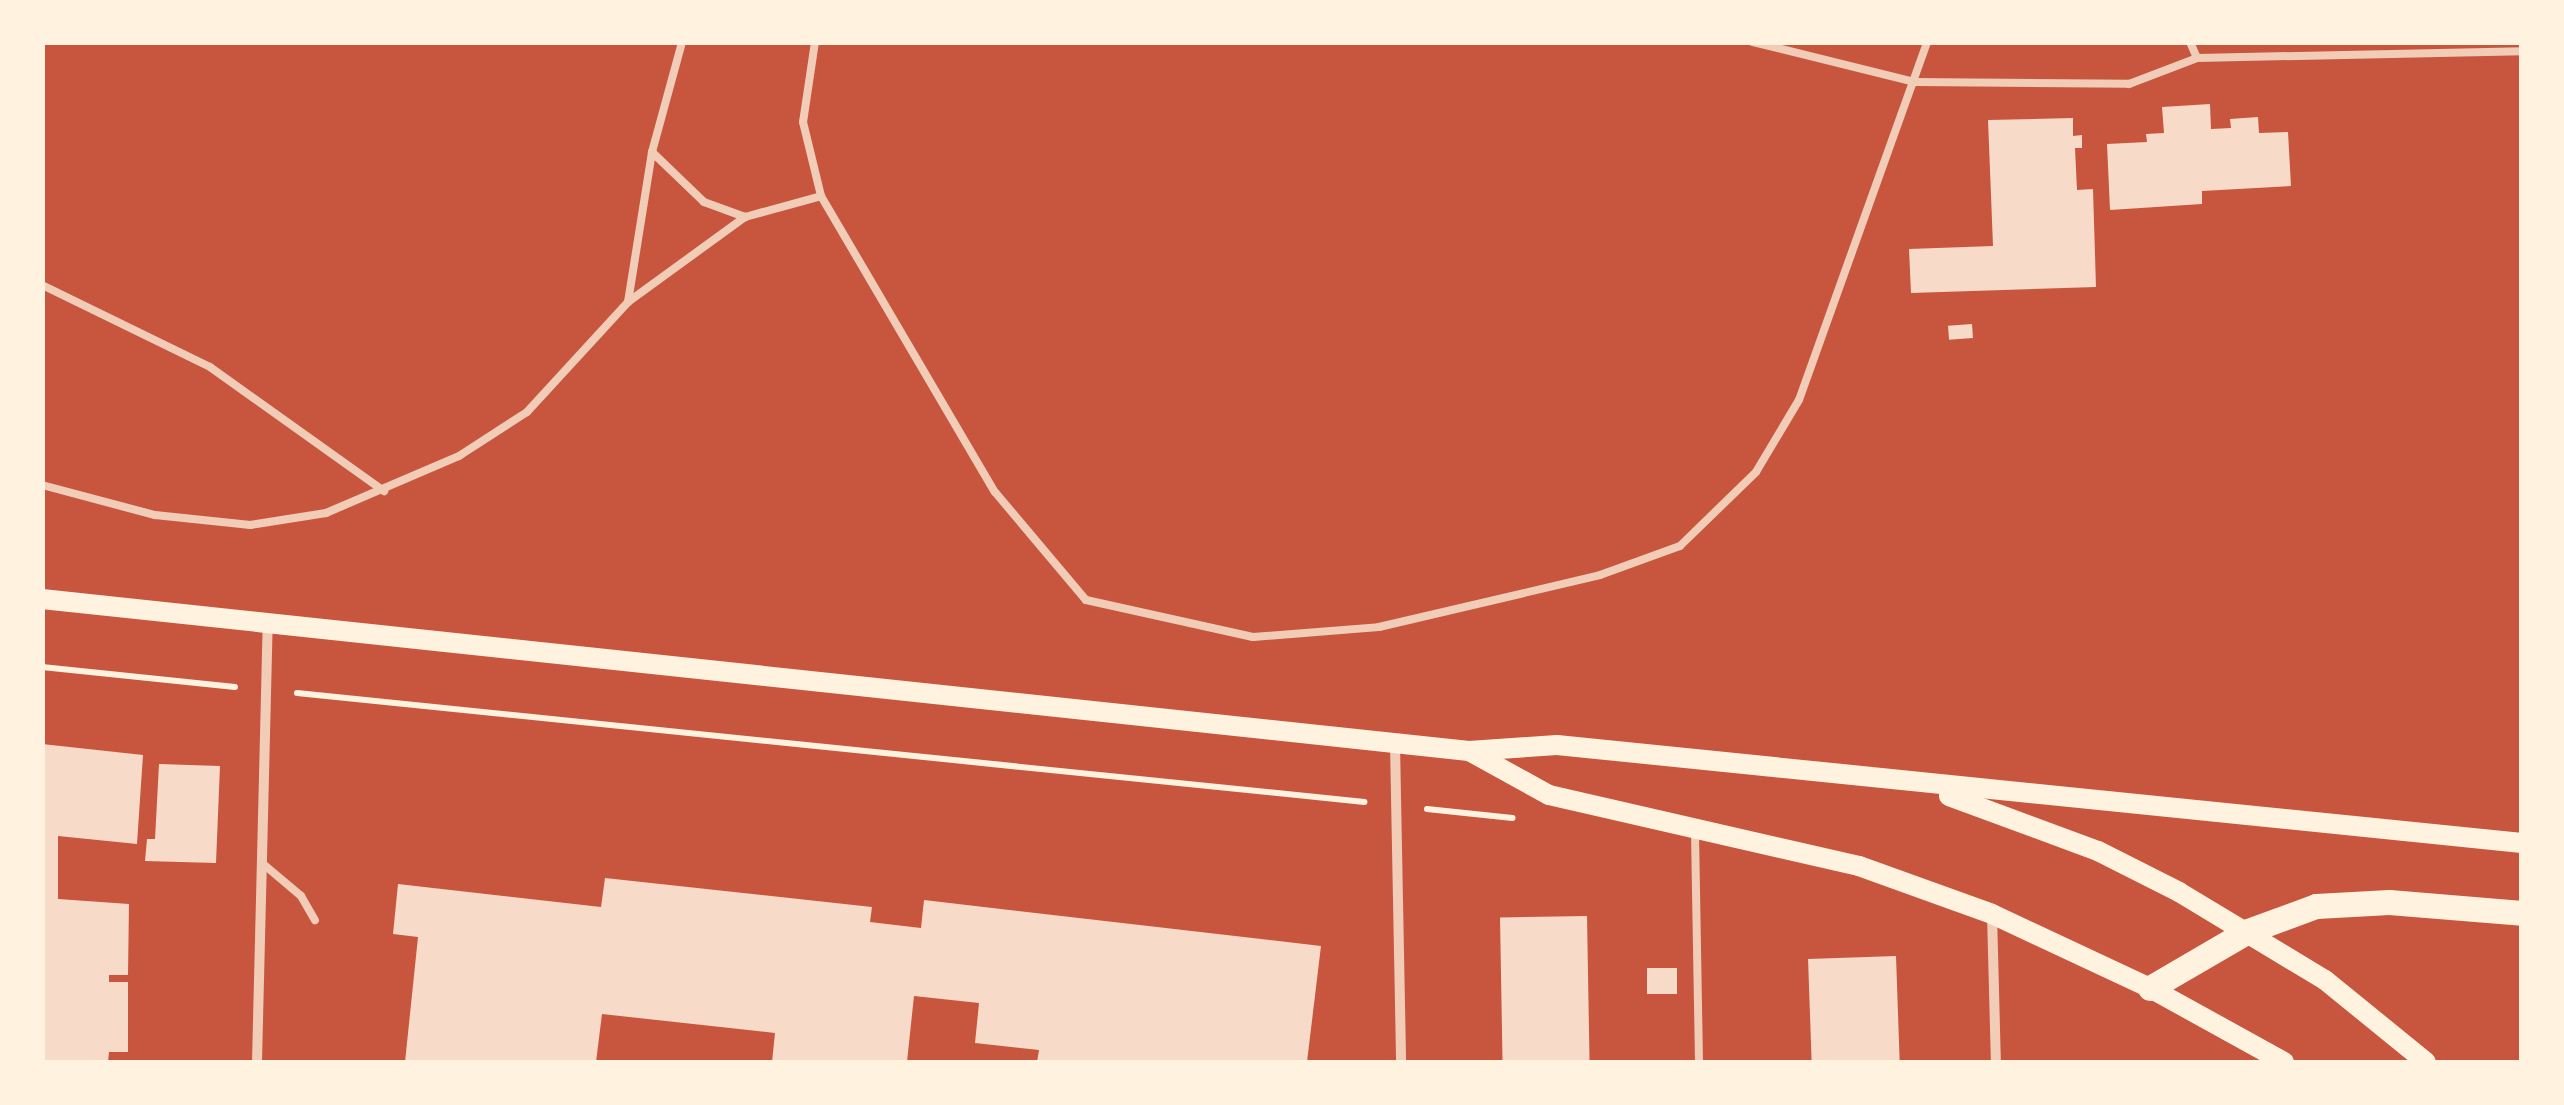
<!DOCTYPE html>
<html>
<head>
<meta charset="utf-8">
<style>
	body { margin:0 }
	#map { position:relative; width:2564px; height:1105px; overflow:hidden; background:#c8553d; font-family:Inter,sans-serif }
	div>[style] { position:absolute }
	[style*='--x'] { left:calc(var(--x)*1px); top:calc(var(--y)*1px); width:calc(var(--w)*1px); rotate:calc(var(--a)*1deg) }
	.building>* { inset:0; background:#f7dbc8; transform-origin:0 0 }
	.path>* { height:6px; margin:-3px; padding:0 3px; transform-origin:3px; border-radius:3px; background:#fff3e0 }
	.service>* { height:8px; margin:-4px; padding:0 4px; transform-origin:4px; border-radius:4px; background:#f1ccb7 }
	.minor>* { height:10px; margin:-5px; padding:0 5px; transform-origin:5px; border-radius:5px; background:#f1ccb7 }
	.secondary>* { height:20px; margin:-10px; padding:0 10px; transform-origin:10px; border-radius:10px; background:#fff3e0 }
	.primary>* { height:25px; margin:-12.5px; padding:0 12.5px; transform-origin:12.5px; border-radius:12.5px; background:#fff3e0 }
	span { translate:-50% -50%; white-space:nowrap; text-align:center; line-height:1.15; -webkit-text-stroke:8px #fff3e0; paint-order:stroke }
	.frame { position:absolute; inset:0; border:45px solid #fff3e0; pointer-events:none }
</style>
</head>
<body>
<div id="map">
	<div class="building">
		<i style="clip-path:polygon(2210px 104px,2211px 129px,2231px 128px,2230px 119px,2258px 117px,2259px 133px,2288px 132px,2291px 186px,2202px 191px,2202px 204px,2110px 210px,2107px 144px,2147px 142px,2146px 134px,2164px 133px,2162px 107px)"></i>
		<i style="clip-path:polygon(2073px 118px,2073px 136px,2082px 135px,2082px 148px,2075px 148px,2077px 190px,2093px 189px,2096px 287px,1911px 293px,1909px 249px,1993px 246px,1988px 120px)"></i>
		<i style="left:1972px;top:324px;width:14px;height:24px;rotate:86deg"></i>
		<i style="clip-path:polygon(42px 744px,143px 755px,137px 844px,58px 836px,58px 899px,129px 904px,128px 975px,109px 975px,109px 982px,128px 982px,128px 1052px,109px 1052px,108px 1062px,42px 1062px)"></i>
		<i style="clip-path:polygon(159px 764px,220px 766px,216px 863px,145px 861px,147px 839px,155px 839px)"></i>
		<i style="clip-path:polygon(605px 878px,872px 907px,870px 922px,921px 928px,924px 900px,1321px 946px,1307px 1062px,1037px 1062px,1039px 1050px,975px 1043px,979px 1003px,914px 996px,907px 1062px,772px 1062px,775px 1033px,602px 1014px,596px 1062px,405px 1062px,418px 937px,393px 934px,398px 884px,601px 907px)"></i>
		<i style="left:1587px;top:916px;width:146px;height:87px;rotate:89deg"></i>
		<i style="left:1896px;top:956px;width:106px;height:88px;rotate:88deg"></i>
		<i style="left:1647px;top:968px;width:30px;height:26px"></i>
	</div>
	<div class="path">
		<i style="--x:42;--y:667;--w:194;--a:5.9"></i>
		<i style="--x:297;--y:693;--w:1073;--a:5.83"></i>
		<i style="--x:1427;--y:809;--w:86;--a:6"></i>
	</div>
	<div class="service">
		<i style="--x:815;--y:42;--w:81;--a:98.5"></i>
		<i style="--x:803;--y:122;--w:76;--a:76.3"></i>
		<i style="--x:1753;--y:42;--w:167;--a:13.9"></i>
		<i style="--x:1915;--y:82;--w:214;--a:0.5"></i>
		<i style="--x:2129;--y:84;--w:73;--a:-20.9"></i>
		<i style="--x:2197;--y:58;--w:325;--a:-1.2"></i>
		<i style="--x:2190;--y:42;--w:17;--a:66"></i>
		<i style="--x:652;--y:152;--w:72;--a:43.9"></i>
		<i style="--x:704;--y:202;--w:44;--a:20.1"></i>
		<i style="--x:42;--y:285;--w:187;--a:26"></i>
		<i style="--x:210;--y:367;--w:214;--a:35.5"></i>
		<i style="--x:628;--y:302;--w:152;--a:-80.9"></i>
		<i style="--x:652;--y:152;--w:114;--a:-74.7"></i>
		<i style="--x:42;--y:485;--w:117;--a:14.9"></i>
		<i style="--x:155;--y:515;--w:96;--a:6"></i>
		<i style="--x:250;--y:525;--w:77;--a:-9"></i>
		<i style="--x:326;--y:513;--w:145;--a:-23.2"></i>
		<i style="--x:459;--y:456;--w:81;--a:-32.9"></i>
		<i style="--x:527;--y:412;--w:149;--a:-47.4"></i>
		<i style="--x:628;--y:302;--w:145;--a:-36"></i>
		<i style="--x:745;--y:217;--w:79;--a:-15.4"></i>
		<i style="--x:821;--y:196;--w:343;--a:59.6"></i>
		<i style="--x:995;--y:492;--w:141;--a:49.9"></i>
		<i style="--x:1086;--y:600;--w:171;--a:12.5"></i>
		<i style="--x:1253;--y:637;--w:126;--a:-4.5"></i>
		<i style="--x:1379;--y:627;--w:227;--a:-13.2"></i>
		<i style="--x:1600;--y:575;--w:85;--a:-19.9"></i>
		<i style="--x:1680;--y:546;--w:106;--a:-44.2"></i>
		<i style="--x:1756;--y:472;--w:84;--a:-59.2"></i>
		<i style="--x:1799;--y:400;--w:380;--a:-70.3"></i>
		<i style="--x:1695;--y:833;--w:229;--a:89"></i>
		<i style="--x:262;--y:863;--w:51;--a:40.2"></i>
		<i style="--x:301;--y:896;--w:28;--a:60"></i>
	</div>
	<div class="minor">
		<i style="--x:1395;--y:744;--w:318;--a:88.9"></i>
		<i style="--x:1992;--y:914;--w:148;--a:88.5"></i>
		<i style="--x:257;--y:1062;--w:438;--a:-88.6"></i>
	</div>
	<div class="secondary">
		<i style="--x:42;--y:599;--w:1435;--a:6.08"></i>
		<i style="--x:1469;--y:751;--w:88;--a:-3.9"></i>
		<i style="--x:1557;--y:745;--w:970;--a:5.8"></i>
		<i style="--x:1471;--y:752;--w:89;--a:28.9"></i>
		<i style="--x:1549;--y:795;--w:318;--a:12.9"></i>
		<i style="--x:1859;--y:866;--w:141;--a:19.8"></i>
		<i style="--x:1992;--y:914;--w:174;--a:25.1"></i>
		<i style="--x:2150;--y:988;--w:153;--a:28.9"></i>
		<i style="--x:1949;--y:796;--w:159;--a:20.3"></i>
		<i style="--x:2098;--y:851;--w:91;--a:26.8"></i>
		<i style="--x:2179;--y:892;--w:170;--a:31.1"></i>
		<i style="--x:2325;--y:980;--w:130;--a:39.1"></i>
	</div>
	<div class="primary">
		<i style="--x:2150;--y:988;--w:113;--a:-30.2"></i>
		<i style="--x:2248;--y:931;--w:72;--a:-20.2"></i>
		<i style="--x:2316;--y:906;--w:73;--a:-3.1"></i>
		<i style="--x:2389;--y:902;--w:133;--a:4.7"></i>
	</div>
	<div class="frame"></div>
</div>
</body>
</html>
